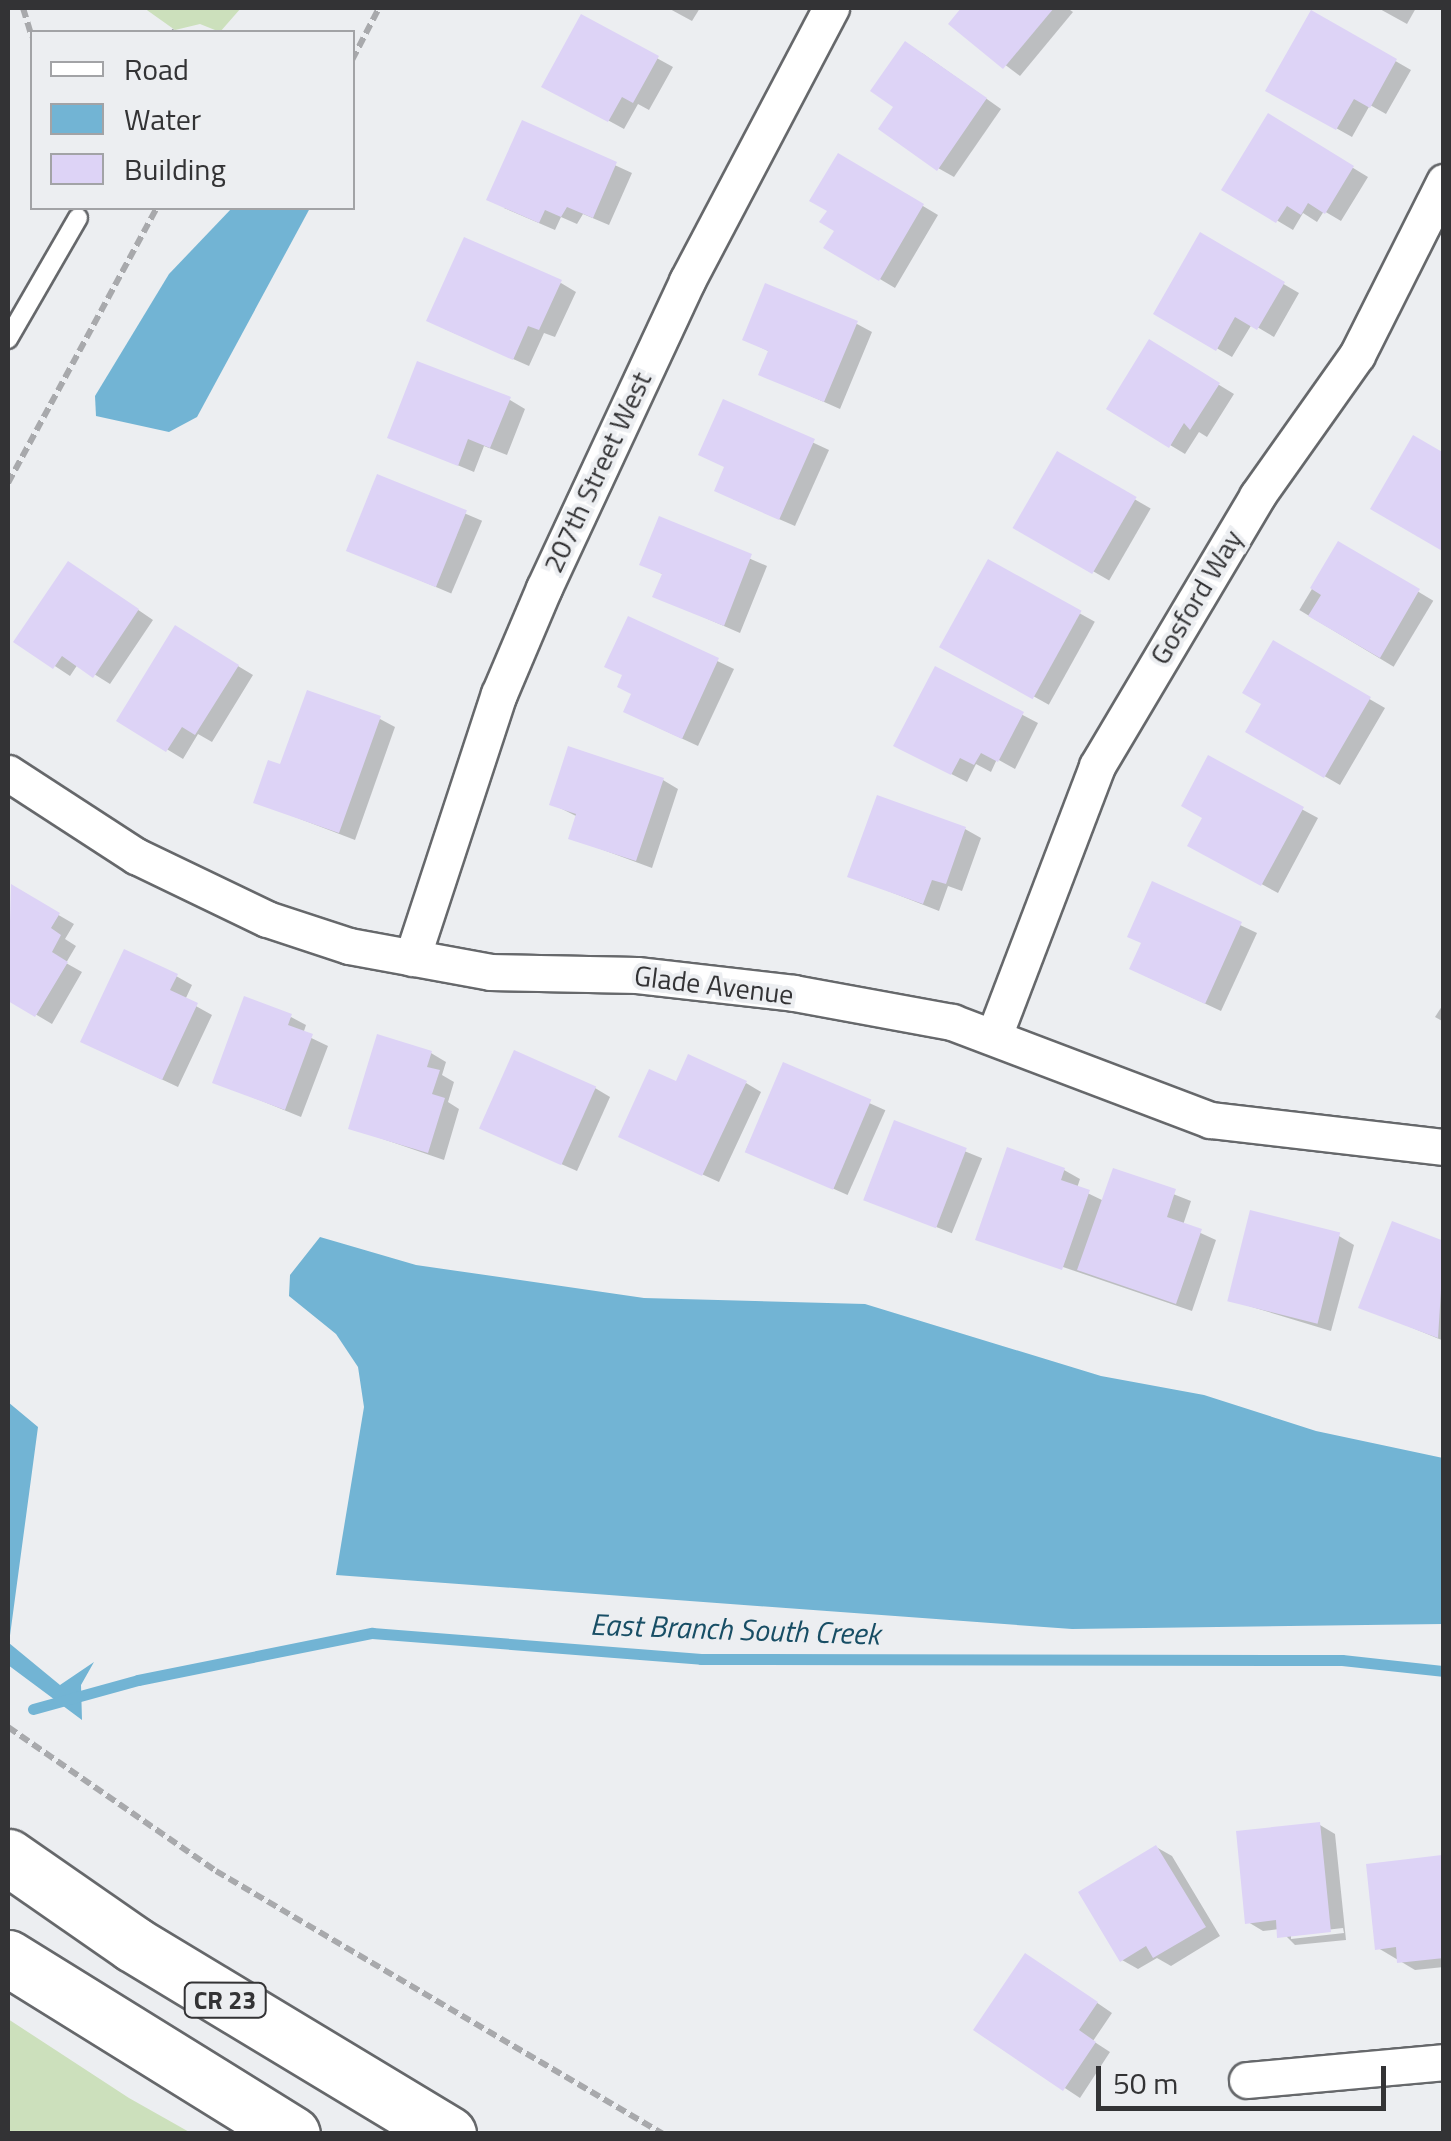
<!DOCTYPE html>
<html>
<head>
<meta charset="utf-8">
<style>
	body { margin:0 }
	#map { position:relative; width:1451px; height:2141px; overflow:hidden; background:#eceef1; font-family:"Titillium Web",sans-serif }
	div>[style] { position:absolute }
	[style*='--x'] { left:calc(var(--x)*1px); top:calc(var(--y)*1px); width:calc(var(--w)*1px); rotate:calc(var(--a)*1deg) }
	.green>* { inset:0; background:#cce0bc }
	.water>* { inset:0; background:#72b4d4 }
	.shadow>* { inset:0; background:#0003; transform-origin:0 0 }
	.stream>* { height:11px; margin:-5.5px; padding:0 5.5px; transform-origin:5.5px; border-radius:5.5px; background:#72b4d4 }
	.building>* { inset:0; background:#ddd3f6; transform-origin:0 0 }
	.path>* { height:6px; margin-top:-3px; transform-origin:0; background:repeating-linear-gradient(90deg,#a8a9ac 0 10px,transparent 0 15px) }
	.roads { filter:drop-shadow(2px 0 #66686b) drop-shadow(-2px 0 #66686b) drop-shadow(0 2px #66686b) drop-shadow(0 -2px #66686b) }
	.service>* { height:18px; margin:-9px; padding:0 9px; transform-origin:9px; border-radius:9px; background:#fff }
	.minor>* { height:35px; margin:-17.5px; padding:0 17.5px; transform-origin:17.5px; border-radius:17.5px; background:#fff }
	.primary>* { height:55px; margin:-27.5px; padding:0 27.5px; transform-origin:27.5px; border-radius:27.5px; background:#fff }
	span { translate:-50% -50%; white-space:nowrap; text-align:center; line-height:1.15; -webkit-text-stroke:8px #eceef1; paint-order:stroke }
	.shield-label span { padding:2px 8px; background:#eceef1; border:2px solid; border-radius:8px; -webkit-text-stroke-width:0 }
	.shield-label { font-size:25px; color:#333335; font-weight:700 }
	.street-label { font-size:28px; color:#333335 }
	.water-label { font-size:30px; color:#184e65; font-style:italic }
	.frame { position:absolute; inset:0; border:10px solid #333335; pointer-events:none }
	.legend { position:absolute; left:30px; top:30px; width:325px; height:180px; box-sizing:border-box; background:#eceef1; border:2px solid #a2a3a6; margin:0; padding:12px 18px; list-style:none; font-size:30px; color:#333335 }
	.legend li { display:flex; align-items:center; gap:20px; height:50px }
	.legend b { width:50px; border:2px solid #a2a3a6 }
	.scale { position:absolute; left:1096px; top:2066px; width:290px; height:45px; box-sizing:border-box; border:5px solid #333335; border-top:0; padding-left:12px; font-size:30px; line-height:35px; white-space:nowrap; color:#333335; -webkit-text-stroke:8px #eceef1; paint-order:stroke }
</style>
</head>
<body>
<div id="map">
	<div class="green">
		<i style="clip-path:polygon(144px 8px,241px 8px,220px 32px,200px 24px,175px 30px)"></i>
		<i style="clip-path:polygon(8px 2019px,129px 2098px,191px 2133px,8px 2133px)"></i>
	</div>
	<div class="water">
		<i style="clip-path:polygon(232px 208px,310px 208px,197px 417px,169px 432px,96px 416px,95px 396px,169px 274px)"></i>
		<i style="clip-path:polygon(320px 1237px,416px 1265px,644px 1298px,865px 1304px,1101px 1376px,1204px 1395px,1316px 1431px,1443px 1458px,1443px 1624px,1072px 1629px,336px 1575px,364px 1407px,358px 1367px,336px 1334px,289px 1296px,290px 1275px)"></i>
		<i style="clip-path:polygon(8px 1402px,38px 1427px,9px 1643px,60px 1685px,94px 1662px,81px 1685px,82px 1720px,8px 1665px)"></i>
	</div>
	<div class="shadow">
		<i style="clip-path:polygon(668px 8px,700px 8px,692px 21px)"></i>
		<i style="clip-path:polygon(964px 8px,1067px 8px,1073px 12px,1020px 76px,951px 24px)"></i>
		<i style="clip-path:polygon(1378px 8px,1416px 8px,1407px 24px)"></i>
		<i style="clip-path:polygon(1312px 13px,1411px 70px,1386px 114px,1370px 105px,1352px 137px,1268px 90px)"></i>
		<i style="clip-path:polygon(582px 17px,673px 67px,649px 110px,638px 104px,624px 129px,545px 86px)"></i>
		<i style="clip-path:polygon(922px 53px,1001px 109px,954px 177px,938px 168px)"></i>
		<i style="clip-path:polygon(1269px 117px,1368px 177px,1341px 221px,1324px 211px,1317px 222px,1303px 213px,1293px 230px,1224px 189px)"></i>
		<i style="clip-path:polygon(523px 123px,632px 173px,609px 225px,583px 214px,577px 224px,561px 217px,555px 230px,504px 208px)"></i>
		<i style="clip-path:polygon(839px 156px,938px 215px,895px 288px,826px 247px,837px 230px,830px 210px)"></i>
		<i style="clip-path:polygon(1201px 236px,1299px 293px,1274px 337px,1252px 324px,1232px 357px,1156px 313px)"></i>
		<i style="clip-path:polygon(561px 283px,576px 292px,555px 337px,544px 333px,529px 366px,445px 329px)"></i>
		<i style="clip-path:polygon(857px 324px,872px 332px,840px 409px,761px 374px,770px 352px,745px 339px)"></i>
		<i style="clip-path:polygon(1150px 343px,1234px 394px,1207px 437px,1199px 432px,1185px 454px,1110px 409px)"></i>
		<i style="clip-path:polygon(510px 400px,525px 409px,507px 455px,484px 446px,474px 472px,390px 437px)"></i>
		<i style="clip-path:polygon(725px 402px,829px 450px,795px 526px,733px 499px)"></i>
		<i style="left:1058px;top:455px;width:107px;height:83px;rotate:30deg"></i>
		<i style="left:379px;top:477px;width:112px;height:79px;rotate:23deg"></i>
		<i style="clip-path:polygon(660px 520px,767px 566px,740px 633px,655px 596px,664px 575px,643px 564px)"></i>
		<i style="left:1339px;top:544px;width:110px;height:77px;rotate:31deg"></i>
		<i style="left:989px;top:563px;width:121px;height:95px;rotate:29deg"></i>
		<i style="clip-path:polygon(84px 573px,153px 620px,110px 684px,78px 664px,70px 676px,17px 641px)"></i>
		<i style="clip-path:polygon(629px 619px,734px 669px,698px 746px,642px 720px,625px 676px)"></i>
		<i style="clip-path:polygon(176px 629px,253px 675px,212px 742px,198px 734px,183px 759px,119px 720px)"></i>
		<i style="clip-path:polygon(1274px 644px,1385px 708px,1340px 785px,1248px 732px,1264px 703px)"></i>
		<i style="clip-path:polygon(936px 670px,1038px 723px,1015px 769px,997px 759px,991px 772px,976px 764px,967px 782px,912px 754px)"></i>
		<i style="clip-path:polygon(380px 719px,395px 727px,355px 840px,256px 802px)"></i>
		<i style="clip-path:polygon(1209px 759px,1318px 818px,1278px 893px,1190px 845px,1205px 817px)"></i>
		<i style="clip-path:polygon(663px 780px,678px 789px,652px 868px,571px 838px,578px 817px,552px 804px)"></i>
		<i style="clip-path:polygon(965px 829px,981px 838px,962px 891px,948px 886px,939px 911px,850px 876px)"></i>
		<i style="clip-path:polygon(1153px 884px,1257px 933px,1221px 1011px,1148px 977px,1143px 943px)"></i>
		<i style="clip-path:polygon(12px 888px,74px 924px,65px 939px,76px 946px,66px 963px,82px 972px,52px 1024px,8px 998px)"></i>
		<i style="clip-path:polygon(176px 976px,192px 985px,185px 1000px,212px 1015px,178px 1087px,99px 1050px)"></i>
		<i style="clip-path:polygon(1444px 1003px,1444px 1022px,1435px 1017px)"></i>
		<i style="clip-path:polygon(291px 1017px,306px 1025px,303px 1034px,328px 1046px,301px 1117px,215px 1082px)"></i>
		<i style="clip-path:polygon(431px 1053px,446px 1062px,442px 1075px,454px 1082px,448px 1102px,459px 1109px,444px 1160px,351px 1128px)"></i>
		<i style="left:784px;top:1065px;width:111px;height:93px;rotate:24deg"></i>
		<i style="clip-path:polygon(746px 1083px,761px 1092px,719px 1182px,636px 1144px)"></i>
		<i style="clip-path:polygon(595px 1088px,610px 1097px,577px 1171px,498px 1136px)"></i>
		<i style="left:895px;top:1123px;width:94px;height:81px;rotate:22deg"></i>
		<i style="clip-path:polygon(1064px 1170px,1080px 1179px,1077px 1188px,1104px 1201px,1114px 1171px,1191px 1201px,1183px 1225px,1216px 1240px,1192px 1311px,978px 1238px)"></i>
		<i style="clip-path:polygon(1339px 1236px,1354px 1245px,1331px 1331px,1229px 1300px)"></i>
		<i style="clip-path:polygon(1444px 1244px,1444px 1341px,1362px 1307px)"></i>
		<i style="clip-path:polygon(evenodd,1320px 1825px,1335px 1834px,1346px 1940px,1295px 1945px,1279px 1929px,1263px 1931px,1248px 1922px,1320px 1825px,1343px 1928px,1344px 1933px,1291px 1939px,1291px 1934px,1343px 1928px)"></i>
		<i style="clip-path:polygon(1156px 1847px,1172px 1856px,1220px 1936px,1171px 1966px,1157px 1958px,1138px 1969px,1122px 1960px)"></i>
		<i style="clip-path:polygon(1441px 1858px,1444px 1967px,1415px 1970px,1378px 1948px)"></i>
		<i style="clip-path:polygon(1042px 1965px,1112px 2013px,1093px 2041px,1110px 2052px,1080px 2098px,977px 2030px)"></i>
	</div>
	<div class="stream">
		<i style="--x:33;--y:1709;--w:109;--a:-15.4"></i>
		<i style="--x:138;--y:1680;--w:239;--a:-11.4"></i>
		<i style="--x:372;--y:1633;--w:330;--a:4.5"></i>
		<i style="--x:701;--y:1659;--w:641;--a:0.09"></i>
		<i style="--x:1342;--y:1660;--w:103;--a:6.2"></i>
	</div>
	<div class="building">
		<i style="clip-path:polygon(961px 8px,1054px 8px,1003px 69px,948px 24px)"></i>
		<i style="clip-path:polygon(1311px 10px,1397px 59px,1370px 108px,1354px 99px,1336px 130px,1265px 91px)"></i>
		<i style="clip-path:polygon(581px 14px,659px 56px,633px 103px,622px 97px,608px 122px,541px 87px)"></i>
		<i style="clip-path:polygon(905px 41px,987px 98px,937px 171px,878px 129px,893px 107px,870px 91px)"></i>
		<i style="clip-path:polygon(1268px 113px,1354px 166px,1325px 214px,1308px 203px,1301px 215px,1287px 206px,1276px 223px,1221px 190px)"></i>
		<i style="clip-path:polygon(522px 120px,617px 162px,593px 218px,567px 207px,561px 217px,545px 210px,539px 223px,486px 200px)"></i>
		<i style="clip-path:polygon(838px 153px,924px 204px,879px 281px,823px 248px,834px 231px,819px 222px,827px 211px,809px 201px)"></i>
		<i style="clip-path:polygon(1200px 232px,1285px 282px,1257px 330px,1235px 317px,1216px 351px,1153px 314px)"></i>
		<i style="clip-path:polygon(464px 237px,562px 280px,539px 330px,528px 326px,513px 360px,426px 321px)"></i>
		<i style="clip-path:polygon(765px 283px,858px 321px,824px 402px,758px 375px,768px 351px,742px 340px)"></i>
		<i style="clip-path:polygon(1149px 339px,1220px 383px,1190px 430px,1184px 423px,1169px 448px,1106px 409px)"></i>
		<i style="clip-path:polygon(417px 361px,511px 397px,490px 448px,468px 439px,458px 466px,387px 438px)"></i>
		<i style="clip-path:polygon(723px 399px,815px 439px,779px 520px,714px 491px,724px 467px,698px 455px)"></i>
		<i style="clip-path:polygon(1413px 435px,1444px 453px,1444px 552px,1370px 509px)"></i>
		<i style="left:1057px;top:451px;width:92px;height:89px;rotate:30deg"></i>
		<i style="left:377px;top:474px;width:97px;height:83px;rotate:22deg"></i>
		<i style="clip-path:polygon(659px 516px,752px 554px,724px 626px,652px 597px,662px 574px,639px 565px)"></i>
		<i style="clip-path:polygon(1338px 541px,1420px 589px,1380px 658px,1308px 616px,1321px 595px,1310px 588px)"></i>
		<i style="left:988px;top:559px;width:107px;height:101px;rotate:29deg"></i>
		<i style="clip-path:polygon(68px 561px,139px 609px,93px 678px,62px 656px,53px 669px,13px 642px)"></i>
		<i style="clip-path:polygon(628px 616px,719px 658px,682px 739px,623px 712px,631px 694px,617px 687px,622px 675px,604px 667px)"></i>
		<i style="clip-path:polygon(175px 625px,239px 665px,195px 735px,182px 727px,166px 752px,116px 721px)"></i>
		<i style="clip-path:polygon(1273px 640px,1371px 697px,1324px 778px,1245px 732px,1261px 704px,1242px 693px)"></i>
		<i style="clip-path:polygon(935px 666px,1024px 712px,998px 762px,981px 753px,974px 765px,960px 758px,951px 775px,893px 746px)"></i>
		<i style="clip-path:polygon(307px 690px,381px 716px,339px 833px,253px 803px,268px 760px,280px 764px)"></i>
		<i style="clip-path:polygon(568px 746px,664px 778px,636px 861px,568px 839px,576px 814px,549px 805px)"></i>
		<i style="clip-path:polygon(1208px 755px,1304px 807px,1261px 886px,1187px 846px,1202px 818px,1181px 806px)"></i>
		<i style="clip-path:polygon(877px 795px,966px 827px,946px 884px,932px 880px,923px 904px,847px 877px)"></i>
		<i style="clip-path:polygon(1152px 881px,1242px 922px,1205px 1004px,1129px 969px,1141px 943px,1127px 937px)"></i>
		<i style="clip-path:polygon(11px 884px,60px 913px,51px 928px,61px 935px,52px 952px,68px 962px,35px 1017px,8px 1001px)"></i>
		<i style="clip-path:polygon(124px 949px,178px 974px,170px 990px,198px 1003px,162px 1080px,80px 1042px)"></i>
		<i style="clip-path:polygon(244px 996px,292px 1014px,288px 1025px,313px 1034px,285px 1110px,212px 1083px)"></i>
		<i style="clip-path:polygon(377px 1034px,432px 1051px,427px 1067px,440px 1070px,432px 1094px,445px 1098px,428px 1153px,348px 1129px)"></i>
		<i style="left:514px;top:1050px;width:90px;height:86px;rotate:24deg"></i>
		<i style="clip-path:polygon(688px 1054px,747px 1081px,702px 1176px,618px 1137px,649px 1069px,676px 1081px)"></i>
		<i style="left:783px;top:1062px;width:96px;height:98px;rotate:23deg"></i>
		<i style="left:894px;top:1120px;width:78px;height:86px;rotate:21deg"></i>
		<i style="clip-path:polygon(1007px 1147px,1065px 1168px,1061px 1180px,1090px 1190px,1062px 1270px,975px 1240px)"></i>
		<i style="clip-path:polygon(1113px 1168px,1176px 1189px,1167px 1217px,1202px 1229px,1176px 1304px,1077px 1270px)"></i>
		<i style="left:1250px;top:1210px;width:93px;height:94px;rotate:14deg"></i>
		<i style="clip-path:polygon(1392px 1221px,1444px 1241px,1438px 1338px,1358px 1308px)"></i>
		<i style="clip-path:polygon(1320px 1822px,1331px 1932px,1277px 1938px,1276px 1920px,1245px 1924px,1236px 1831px)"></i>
		<i style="clip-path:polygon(1156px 1845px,1206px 1927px,1153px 1958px,1146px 1946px,1120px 1962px,1078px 1892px)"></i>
		<i style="clip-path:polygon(1442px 1855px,1444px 1958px,1397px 1963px,1396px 1947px,1375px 1950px,1366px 1864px)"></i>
		<i style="clip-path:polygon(1025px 1953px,1098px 2002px,1079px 2030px,1096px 2042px,1063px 2091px,973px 2030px)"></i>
	</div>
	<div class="path">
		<i style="--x:23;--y:8;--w:30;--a:73"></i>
		<i style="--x:174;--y:32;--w:2;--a:-63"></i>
		<i style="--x:352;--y:60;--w:59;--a:-62.6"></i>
		<i style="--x:8;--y:483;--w:313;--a:-61.6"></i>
		<i style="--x:8;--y:1727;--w:253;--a:34.7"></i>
		<i style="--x:216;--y:1871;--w:519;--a:30.47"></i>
	</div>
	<div class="roads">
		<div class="service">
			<i style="--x:8;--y:339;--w:140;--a:-60"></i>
		</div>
		<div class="minor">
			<i style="--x:8;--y:773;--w:153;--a:33"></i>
			<i style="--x:136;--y:856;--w:145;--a:25.7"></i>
			<i style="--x:267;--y:919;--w:86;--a:18.2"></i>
			<i style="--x:349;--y:946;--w:143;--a:10.4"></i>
			<i style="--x:490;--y:972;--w:147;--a:1.2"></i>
			<i style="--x:637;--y:975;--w:158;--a:6.5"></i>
			<i style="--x:794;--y:993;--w:161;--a:10.4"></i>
			<i style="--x:952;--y:1022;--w:276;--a:20.8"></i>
			<i style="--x:1210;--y:1120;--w:236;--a:6.6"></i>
			<i style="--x:412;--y:958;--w:278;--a:-71.8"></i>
			<i style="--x:499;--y:694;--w:115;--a:-67"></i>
			<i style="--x:544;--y:588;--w:339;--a:-65"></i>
			<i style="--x:687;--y:281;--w:309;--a:-62.2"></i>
			<i style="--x:994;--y:1036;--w:289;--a:-69.1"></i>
			<i style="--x:1097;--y:766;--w:314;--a:-59.3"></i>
			<i style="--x:1257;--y:496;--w:173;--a:-54.7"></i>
			<i style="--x:1357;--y:355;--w:194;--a:-63.3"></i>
			<i style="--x:1247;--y:2080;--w:198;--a:-5.2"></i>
		</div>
		<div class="primary">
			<i style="--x:8;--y:1857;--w:152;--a:34.8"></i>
			<i style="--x:133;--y:1944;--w:368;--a:31.1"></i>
			<i style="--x:8;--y:1958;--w:334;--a:31.8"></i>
		</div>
	</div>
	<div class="shield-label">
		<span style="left:225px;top:2000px">CR 23</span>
	</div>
	<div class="street-label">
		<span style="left:597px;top:472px;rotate:-65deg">207th Street West</span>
		<span style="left:1196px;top:597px;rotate:-59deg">Gosford Way</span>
		<span style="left:714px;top:985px;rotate:7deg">Glade Avenue</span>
	</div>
	<div class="water-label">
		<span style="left:735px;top:1629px;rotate:2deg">East Branch South Creek</span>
	</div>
	<div class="frame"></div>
	<ul class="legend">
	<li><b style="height:12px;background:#fff"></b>Road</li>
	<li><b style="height:28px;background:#72b4d4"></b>Water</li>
	<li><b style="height:28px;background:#ddd3f6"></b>Building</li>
	</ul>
	<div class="scale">50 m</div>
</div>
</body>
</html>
